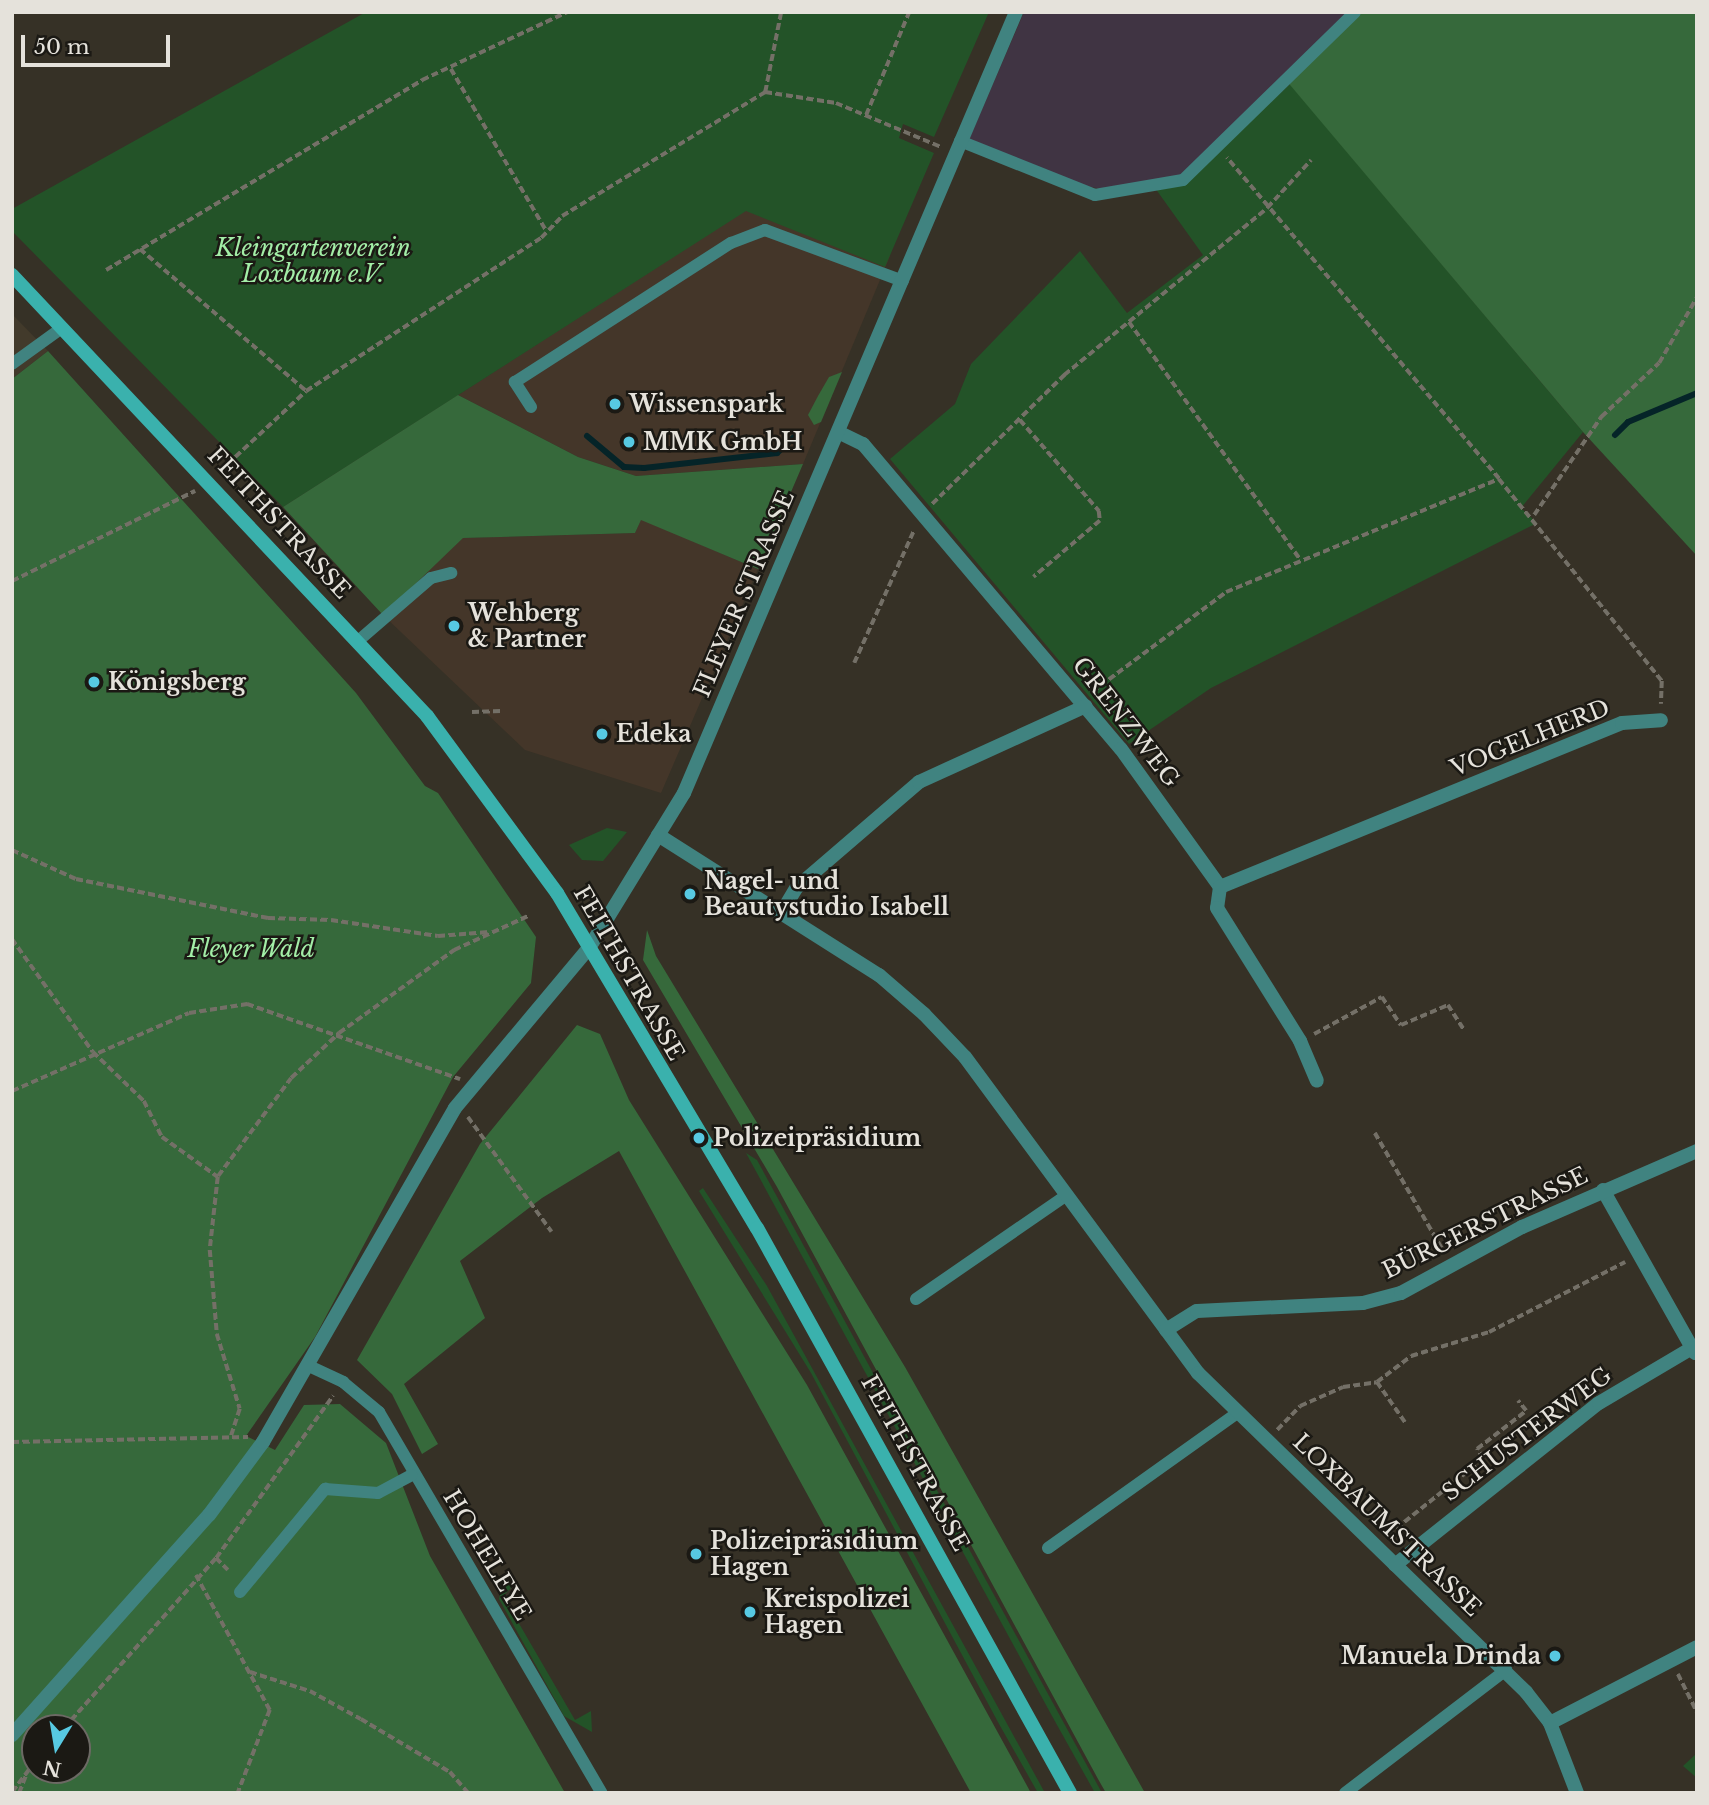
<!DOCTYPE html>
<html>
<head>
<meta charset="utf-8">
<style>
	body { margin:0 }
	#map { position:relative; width:1709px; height:1805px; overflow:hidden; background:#363126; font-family:"Libre Baskerville",serif }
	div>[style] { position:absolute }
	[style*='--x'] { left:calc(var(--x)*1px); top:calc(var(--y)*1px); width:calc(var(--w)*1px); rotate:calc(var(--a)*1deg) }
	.commercial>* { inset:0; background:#443629 }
	.industrial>* { inset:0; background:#403443 }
	.built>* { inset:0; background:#423a2b }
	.green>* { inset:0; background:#235328 }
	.forest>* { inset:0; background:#36693b }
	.stream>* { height:6px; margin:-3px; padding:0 3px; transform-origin:3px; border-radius:3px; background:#052428 }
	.path>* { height:3.5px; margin-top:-1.75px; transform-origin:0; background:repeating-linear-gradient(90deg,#747067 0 7px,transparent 0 10.5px) }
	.service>* { height:12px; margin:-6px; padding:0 6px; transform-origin:6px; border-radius:6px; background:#408380 }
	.minor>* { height:14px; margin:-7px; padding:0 7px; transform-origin:7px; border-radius:7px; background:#408380 }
	.tertiary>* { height:14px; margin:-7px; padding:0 7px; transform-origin:7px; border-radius:7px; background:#408380 }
	.secondary>* { height:14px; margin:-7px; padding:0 7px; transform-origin:7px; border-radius:7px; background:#3ab1ad }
	.dots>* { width:19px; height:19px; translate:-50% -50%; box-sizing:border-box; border:4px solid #1b1914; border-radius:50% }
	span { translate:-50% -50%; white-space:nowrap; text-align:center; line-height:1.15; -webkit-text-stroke:5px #1b1914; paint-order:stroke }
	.park-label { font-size:23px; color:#a3eea7; font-style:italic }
	.poi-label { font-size:23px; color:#e5e2db; font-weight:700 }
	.left { translate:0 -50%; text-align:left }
	.right { translate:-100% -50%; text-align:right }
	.street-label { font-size:23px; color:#e5e2db }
	.frame { position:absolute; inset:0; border:14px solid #e5e2db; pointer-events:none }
	.north { position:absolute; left:21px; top:1714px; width:70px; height:70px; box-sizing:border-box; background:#1b1914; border:2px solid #6c6964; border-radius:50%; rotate:191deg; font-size:19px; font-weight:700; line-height:28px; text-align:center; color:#e5e2db }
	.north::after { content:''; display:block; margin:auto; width:24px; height:32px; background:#57c9e2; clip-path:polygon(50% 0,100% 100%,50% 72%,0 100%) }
	.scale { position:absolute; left:21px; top:35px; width:149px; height:32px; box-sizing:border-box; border:4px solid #e5e2db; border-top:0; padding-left:9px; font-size:21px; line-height:24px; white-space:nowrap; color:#e5e2db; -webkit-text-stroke:5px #1b1914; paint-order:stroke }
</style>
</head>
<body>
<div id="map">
	<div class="commercial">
		<i style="clip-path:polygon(764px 198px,890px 256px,803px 464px,636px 476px,578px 457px,458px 395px)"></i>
		<i style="clip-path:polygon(641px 519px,758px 569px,661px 793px,525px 750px,383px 615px,462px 538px,635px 533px)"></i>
	</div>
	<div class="industrial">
		<i style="clip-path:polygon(1024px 12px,1352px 12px,1183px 178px,1112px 191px,1065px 182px,968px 142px)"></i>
	</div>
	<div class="built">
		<i style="clip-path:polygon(12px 314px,48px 351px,12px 379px)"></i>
	</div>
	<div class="green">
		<i style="clip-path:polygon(366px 12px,989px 12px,934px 137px,903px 124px,899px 138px,934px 153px,885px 267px,746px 211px,283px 507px,12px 231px,12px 209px)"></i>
		<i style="clip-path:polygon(1290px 84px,1583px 432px,1521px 508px,1537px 523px,1211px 688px,1129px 744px,890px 459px,955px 404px,971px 364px,1080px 251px,1127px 313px,1203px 255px,1155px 188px,1187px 180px)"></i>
		<i style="clip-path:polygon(607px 828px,627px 832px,603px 861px,582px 860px,569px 845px)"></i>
		<i style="clip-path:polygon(746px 1153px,757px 1160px,1102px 1793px,1095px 1793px,1052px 1716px)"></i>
		<i style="clip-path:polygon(703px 1188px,767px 1286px,1045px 1793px,1038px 1793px,999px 1724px,811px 1373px,699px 1191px)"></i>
		<i style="clip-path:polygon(503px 1580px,516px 1583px,503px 1596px,575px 1720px,591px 1711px,592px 1732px,564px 1716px,499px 1599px)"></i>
		<i style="clip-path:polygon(1697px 1753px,1697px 1778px,1683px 1766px)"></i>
	</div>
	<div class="forest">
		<i style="clip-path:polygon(1352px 12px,1697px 12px,1697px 556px,1583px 432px,1285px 79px)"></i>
		<i style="clip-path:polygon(evenodd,48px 351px,356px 693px,425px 786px,438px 793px,536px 937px,531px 983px,453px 1077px,315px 1337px,246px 1436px,275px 1450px,304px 1405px,340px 1404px,386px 1443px,430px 1556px,565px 1793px,12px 1793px,12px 379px,48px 351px,35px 1728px,77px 1728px,77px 1770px,35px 1770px,35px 1728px)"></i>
		<i style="clip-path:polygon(842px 372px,821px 422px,814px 425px,808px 415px,818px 396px,829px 377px)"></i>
		<i style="clip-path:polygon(458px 395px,578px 457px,636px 476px,803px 464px,758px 569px,641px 520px,635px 533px,463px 538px,383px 615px,283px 507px)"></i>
		<i style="clip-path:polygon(647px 930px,656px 956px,905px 1367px,1145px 1793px,1106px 1793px,1098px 1779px,777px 1187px,643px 960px)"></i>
		<i style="clip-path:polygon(577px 1025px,600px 1034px,629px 1100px,807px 1385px,1031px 1793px,971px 1793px,619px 1151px,542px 1198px,460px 1261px,485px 1318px,404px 1384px,438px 1444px,422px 1454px,392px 1394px,357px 1360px,480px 1144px)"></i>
	</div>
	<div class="stream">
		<i style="--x:1615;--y:435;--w:18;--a:-45"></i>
		<i style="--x:1628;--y:422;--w:75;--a:-22.8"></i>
		<i style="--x:587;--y:436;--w:48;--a:40"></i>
		<i style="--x:624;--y:467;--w:20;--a:3"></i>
		<i style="--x:644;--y:468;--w:134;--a:-6.4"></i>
		<i style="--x:777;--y:453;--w:23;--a:-43"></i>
	</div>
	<div class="path">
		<i style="--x:451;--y:69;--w:187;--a:59.5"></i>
		<i style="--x:765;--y:92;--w:82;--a:-78.7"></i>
		<i style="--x:866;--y:115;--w:112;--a:-67.3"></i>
		<i style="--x:140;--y:249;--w:218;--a:40.5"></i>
		<i style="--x:106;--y:270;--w:369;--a:-31"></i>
		<i style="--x:422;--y:80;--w:160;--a:-25.1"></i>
		<i style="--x:1129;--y:322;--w:292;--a:54.2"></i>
		<i style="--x:1020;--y:420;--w:121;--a:49"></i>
		<i style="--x:1099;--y:511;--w:10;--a:84"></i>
		<i style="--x:1100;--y:521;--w:87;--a:139.7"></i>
		<i style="--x:220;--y:471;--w:117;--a:-42.9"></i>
		<i style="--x:306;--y:391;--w:280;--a:-33.1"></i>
		<i style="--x:541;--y:238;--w:30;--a:-46"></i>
		<i style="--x:562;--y:216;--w:238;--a:-31.4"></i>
		<i style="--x:765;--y:92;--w:72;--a:8.8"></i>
		<i style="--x:836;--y:103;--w:114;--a:22.7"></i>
		<i style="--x:1499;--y:479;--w:260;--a:51.1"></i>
		<i style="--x:1662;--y:681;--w:23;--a:92"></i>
		<i style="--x:932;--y:504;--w:185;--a:-44.3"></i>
		<i style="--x:1064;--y:375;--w:263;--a:-39.4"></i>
		<i style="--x:1267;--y:208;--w:65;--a:-47.5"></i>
		<i style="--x:1534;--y:515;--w:119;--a:-55.6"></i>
		<i style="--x:1601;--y:417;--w:79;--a:-43"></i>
		<i style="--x:1659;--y:363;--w:76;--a:-60.1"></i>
		<i style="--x:12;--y:581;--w:204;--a:-26.2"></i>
		<i style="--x:854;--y:663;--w:146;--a:-65.7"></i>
		<i style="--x:1092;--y:692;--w:167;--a:-36.7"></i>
		<i style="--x:1226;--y:592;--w:295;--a:-22.5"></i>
		<i style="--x:1499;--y:479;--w:421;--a:-130.3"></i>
		<i style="--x:472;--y:712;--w:29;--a:-2"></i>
		<i style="--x:12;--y:850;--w:70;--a:24.4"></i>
		<i style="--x:76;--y:879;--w:196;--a:11.5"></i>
		<i style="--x:268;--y:918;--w:63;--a:1.8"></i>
		<i style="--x:331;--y:920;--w:108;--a:8.5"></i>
		<i style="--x:438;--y:936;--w:51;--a:-4.5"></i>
		<i style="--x:12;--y:939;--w:139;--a:54.4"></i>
		<i style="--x:93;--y:1052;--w:71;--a:43.9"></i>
		<i style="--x:144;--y:1101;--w:40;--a:63.4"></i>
		<i style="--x:162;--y:1137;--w:69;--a:35.5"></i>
		<i style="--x:218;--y:1177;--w:73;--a:96.3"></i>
		<i style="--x:210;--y:1250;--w:84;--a:85.2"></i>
		<i style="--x:217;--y:1334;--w:78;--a:73"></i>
		<i style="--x:240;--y:1409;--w:28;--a:108"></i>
		<i style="--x:1314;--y:1034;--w:77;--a:-28.6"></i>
		<i style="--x:1382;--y:997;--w:34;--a:56"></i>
		<i style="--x:1401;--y:1025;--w:51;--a:-23.1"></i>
		<i style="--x:1448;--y:1005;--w:31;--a:57"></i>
		<i style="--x:12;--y:1091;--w:193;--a:-23.8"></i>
		<i style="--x:189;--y:1013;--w:59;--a:-8.8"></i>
		<i style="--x:247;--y:1004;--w:226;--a:19.4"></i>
		<i style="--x:468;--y:1117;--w:142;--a:53.9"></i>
		<i style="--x:1375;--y:1133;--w:138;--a:59.9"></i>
		<i style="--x:218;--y:1176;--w:122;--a:-53.3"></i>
		<i style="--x:291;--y:1078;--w:66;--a:-43.2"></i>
		<i style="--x:339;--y:1033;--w:142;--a:-35.8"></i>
		<i style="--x:454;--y:950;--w:81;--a:-24.7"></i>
		<i style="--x:1377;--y:1382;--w:49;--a:55"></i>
		<i style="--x:1277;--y:1430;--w:33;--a:-46"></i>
		<i style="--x:1300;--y:1406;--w:47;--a:-23.8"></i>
		<i style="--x:1343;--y:1387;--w:34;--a:-8"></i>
		<i style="--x:1377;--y:1382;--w:43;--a:-37.4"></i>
		<i style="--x:1411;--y:1356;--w:82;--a:-17.1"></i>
		<i style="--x:1489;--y:1332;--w:153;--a:-27.2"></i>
		<i style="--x:12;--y:1442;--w:236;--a:-1.2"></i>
		<i style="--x:1388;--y:1535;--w:122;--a:-38.7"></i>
		<i style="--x:1483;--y:1459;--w:12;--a:-121"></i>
		<i style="--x:1477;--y:1449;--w:62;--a:-37.8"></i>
		<i style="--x:1526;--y:1411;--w:13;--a:-129"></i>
		<i style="--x:216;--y:1558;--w:17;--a:45"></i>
		<i style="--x:196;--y:1575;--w:154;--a:61.3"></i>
		<i style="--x:270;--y:1710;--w:89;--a:111.1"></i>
		<i style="--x:250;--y:1672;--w:63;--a:17.6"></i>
		<i style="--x:310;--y:1691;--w:58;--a:28.8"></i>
		<i style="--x:361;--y:1719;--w:104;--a:30.8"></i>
		<i style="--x:450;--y:1772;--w:28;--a:49"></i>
		<i style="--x:1678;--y:1674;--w:42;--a:63.4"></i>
		<i style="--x:64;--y:1728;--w:228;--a:-48.2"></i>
		<i style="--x:216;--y:1558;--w:200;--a:-54.2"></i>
		<i style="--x:12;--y:1792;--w:38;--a:-53"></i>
		<i style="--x:19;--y:1793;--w:19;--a:-69"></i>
	</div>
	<div class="service">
		<i style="--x:960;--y:141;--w:145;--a:21.8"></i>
		<i style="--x:1095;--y:195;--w:89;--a:-9.7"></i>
		<i style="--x:1183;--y:180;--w:240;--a:-44.3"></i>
		<i style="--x:12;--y:364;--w:62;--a:-35.8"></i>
		<i style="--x:531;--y:407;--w:30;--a:-123"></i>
		<i style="--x:515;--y:382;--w:257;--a:-32.8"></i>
		<i style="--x:731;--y:243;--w:36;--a:-21"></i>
		<i style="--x:765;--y:230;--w:147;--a:20.3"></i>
		<i style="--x:358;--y:641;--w:96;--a:-40.8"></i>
		<i style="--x:431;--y:578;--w:21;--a:-14"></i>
		<i style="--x:916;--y:1299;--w:183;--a:-34.6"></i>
		<i style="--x:309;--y:1366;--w:38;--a:25"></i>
		<i style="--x:343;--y:1382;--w:47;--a:39.8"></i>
		<i style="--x:379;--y:1412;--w:441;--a:59.7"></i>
		<i style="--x:1048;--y:1548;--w:231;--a:-35.5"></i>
		<i style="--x:240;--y:1592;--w:134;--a:-50.5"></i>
		<i style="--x:325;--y:1489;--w:53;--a:4.3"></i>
		<i style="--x:378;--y:1493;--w:38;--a:-28"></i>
		<i style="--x:1345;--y:1793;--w:203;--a:-37.4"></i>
	</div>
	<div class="minor">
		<i style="--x:838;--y:432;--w:28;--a:26"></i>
		<i style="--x:863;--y:444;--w:399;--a:49.8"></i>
		<i style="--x:1121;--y:749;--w:170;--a:54.3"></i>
		<i style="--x:1220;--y:887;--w:21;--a:98"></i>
		<i style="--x:1217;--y:908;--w:157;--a:58"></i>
		<i style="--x:1300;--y:1041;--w:43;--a:67"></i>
		<i style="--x:658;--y:835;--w:262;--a:32.4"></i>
		<i style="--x:879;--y:975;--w:60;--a:40.9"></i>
		<i style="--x:924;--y:1014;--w:59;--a:46.4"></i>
		<i style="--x:965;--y:1057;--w:393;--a:53.6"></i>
		<i style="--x:1198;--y:1373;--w:458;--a:44.2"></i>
		<i style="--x:1526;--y:1692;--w:39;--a:52"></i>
		<i style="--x:1550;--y:1723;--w:75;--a:68.9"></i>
		<i style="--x:1220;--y:887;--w:434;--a:-22.2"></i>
		<i style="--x:1622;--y:723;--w:39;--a:-4"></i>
		<i style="--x:783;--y:910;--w:27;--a:-59"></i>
		<i style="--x:797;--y:887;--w:161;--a:-40.7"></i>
		<i style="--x:919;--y:782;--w:183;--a:-24.5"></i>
		<i style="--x:1603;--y:1190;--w:187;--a:60.6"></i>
		<i style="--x:1166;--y:1330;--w:36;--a:-32"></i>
		<i style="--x:1197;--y:1311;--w:166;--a:-2.8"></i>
		<i style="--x:1363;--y:1303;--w:39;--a:-15"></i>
		<i style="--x:1401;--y:1293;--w:138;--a:-28.6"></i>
		<i style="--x:1522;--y:1227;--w:191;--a:-23.5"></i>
		<i style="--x:1395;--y:1565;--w:260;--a:-38.5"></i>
		<i style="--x:1599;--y:1403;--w:108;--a:-30.6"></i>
		<i style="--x:1550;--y:1723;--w:165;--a:-27.3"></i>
	</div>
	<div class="tertiary">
		<i style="--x:12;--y:1735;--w:295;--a:-48.2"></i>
		<i style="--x:209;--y:1515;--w:91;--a:-53.5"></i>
		<i style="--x:263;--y:1442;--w:385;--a:-60.1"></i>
		<i style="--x:455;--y:1108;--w:209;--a:-50.1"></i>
		<i style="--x:589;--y:948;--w:182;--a:-58.5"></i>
		<i style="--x:684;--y:793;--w:849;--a:-66.97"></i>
	</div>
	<div class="secondary">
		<i style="--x:12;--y:275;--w:606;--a:46.74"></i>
		<i style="--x:427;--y:716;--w:220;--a:53.7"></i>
		<i style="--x:557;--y:893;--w:390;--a:59.2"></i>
		<i style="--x:757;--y:1228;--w:646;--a:61.01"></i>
	</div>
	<div class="dots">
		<i style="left:615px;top:404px;background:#57c9e2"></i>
		<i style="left:629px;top:442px;background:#57c9e2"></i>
		<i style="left:454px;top:626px;background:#57c9e2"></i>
		<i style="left:94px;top:682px;background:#57c9e2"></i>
		<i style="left:602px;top:734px;background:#57c9e2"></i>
		<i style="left:690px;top:894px;background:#57c9e2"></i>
		<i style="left:699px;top:1138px;background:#57c9e2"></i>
		<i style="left:696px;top:1554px;background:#57c9e2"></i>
		<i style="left:750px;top:1612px;background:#57c9e2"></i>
		<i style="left:1555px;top:1656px;background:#57c9e2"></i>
	</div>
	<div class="park-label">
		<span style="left:313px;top:261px">Kleingartenverein<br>Loxbaum e.V.</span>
		<span style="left:251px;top:949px">Fleyer Wald</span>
	</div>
	<div class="poi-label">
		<span class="left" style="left:629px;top:404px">Wissenspark</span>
		<span class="left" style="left:643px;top:442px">MMK GmbH</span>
		<span class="left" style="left:468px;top:626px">Wehberg<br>&amp; Partner</span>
		<span class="left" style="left:108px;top:682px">Königsberg</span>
		<span class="left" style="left:616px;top:734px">Edeka</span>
		<span class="left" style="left:704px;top:894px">Nagel- und<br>Beautystudio Isabell</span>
		<span class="left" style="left:713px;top:1138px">Polizeipräsidium</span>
		<span class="left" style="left:710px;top:1554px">Polizeipräsidium<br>Hagen</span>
		<span class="left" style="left:764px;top:1612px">Kreispolizei<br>Hagen</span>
		<span class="right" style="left:1541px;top:1656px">Manuela Drinda</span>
	</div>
	<div class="street-label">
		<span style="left:279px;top:523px;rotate:47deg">FEITHSTRASSE</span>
		<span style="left:744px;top:594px;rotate:-67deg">FLEYER STRASSE</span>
		<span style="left:1126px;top:722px;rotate:52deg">GRENZWEG</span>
		<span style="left:1530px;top:738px;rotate:-22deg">VOGELHERD</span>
		<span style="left:629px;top:973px;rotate:60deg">FEITHSTRASSE</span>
		<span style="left:1485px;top:1223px;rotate:-26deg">BÜRGERSTRASSE</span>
		<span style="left:1527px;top:1434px;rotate:-37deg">SCHUSTERWEG</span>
		<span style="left:915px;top:1463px;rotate:61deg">FEITHSTRASSE</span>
		<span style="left:1387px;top:1525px;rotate:44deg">LOXBAUMSTRASSE</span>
		<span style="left:487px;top:1555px;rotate:59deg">HOHELEYE</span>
	</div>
	<div class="frame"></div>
	<div class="north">N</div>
	<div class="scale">50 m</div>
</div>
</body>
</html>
